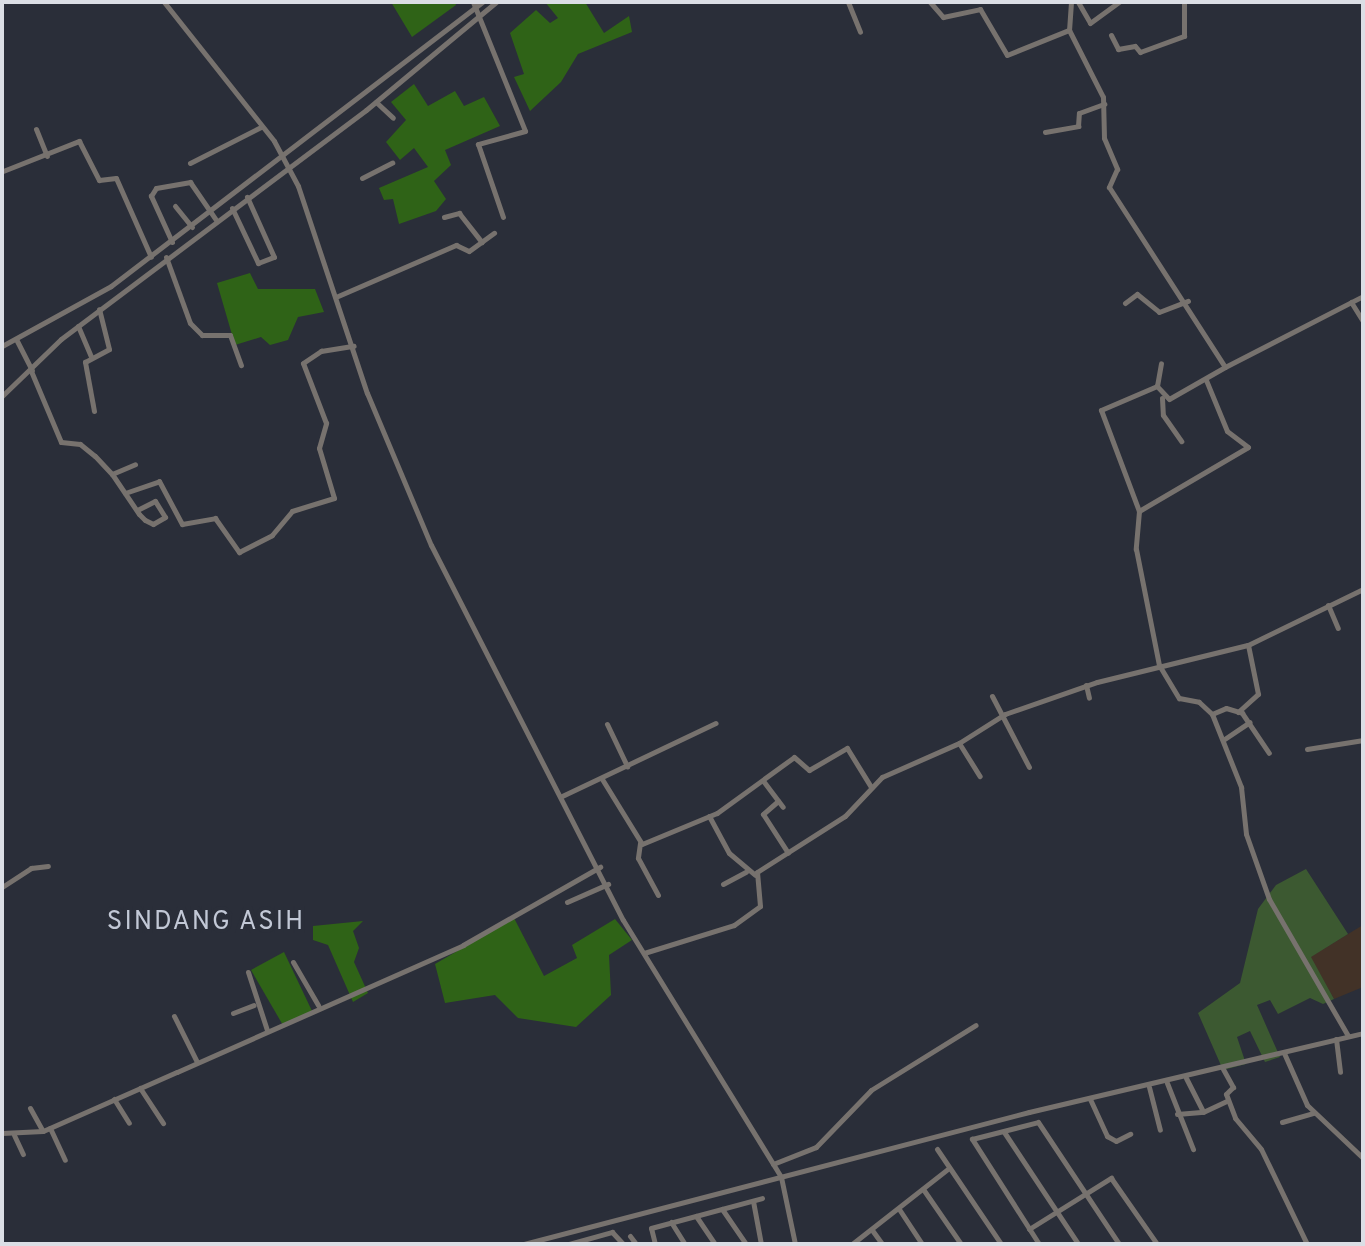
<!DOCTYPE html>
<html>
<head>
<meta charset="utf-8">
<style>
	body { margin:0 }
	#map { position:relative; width:1365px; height:1246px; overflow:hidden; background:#2a2e39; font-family:Overpass,sans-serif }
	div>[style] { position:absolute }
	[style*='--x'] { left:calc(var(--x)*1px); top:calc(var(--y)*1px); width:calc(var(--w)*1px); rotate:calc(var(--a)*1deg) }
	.industrial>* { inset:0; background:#423227 }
	.green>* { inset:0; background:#3c5931 }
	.forest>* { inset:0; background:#2f6317 }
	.street>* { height:5px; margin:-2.5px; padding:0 2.5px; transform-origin:2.5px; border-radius:2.5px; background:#77726e }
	span { translate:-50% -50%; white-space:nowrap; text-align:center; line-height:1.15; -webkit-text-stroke:8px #2a2e39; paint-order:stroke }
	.quarter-label { font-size:26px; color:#c2c8d6; letter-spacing:2px }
	.frame { position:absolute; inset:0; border:4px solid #dbdee5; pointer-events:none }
</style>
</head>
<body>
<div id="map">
	<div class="industrial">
		<i style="clip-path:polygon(1363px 925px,1363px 987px,1334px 999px,1310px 957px)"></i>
	</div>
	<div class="green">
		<i style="clip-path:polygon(1306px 869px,1348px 934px,1311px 957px,1334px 999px,1323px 1004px,1310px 998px,1278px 1014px,1270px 1000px,1257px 1005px,1280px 1057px,1265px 1062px,1250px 1031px,1237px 1037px,1246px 1064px,1223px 1070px,1198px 1013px,1240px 983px,1258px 909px,1276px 885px)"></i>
	</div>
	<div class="forest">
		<i style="clip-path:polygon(391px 2px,455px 2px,456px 5px,412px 37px)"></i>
		<i style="clip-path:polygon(545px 2px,585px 2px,604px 33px,629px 16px,632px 32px,578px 54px,561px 82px,530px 111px,514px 77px,524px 74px,510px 33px,536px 10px,550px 23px,558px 18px)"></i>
		<i style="clip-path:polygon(414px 84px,428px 106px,455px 91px,464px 106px,484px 97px,500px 126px,445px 150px,451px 165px,434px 181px,446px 199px,436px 211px,399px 224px,393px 199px,384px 200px,379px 188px,428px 167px,414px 148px,400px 160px,386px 142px,406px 120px,391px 102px)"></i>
		<i style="clip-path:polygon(250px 273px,258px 289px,315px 289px,324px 312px,298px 317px,288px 340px,270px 345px,261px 337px,235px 345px,217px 283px)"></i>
		<i style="clip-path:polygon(514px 918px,544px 976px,577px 958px,572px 945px,615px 919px,632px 940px,609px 955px,611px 995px,576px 1027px,518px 1018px,495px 995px,445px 1003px,435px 964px)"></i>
		<i style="clip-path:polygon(363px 921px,353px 931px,359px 948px,354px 962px,368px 993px,353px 1002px,328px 945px,313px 940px,313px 926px)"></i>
		<i style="clip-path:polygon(284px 952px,312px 1011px,284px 1027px,251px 970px)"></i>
	</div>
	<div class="street">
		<i style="--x:164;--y:2;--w:177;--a:51.6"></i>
		<i style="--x:274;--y:141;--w:51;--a:61.9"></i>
		<i style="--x:298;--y:186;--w:218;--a:71.6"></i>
		<i style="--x:367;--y:393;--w:165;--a:67.2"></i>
		<i style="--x:431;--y:545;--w:421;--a:62.9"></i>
		<i style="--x:623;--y:920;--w:302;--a:58.4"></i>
		<i style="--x:781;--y:1177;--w:68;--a:78.2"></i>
		<i style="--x:473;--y:2;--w:139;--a:68"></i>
		<i style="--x:525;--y:131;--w:49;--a:164.5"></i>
		<i style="--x:478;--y:144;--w:77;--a:71.1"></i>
		<i style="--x:848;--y:2;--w:32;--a:68"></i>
		<i style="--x:930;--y:2;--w:20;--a:49"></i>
		<i style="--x:943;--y:17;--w:38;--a:-12"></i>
		<i style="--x:980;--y:9;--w:53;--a:59.6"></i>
		<i style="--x:1007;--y:55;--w:67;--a:-22"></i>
		<i style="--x:1071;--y:2;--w:28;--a:94"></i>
		<i style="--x:1069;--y:30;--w:75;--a:63.1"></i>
		<i style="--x:1103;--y:97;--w:41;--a:88.6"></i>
		<i style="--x:1104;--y:138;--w:34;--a:67"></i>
		<i style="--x:1117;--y:169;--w:20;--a:114"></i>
		<i style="--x:1109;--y:187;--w:214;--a:57.2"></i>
		<i style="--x:1225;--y:367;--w:64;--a:150.3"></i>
		<i style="--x:1169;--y:399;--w:18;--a:-133"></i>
		<i style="--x:1157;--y:386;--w:23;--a:-80"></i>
		<i style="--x:1078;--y:2;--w:24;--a:60"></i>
		<i style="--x:1090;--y:23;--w:36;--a:-36"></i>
		<i style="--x:1111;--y:35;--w:16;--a:63"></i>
		<i style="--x:1118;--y:49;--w:17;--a:-10"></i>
		<i style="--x:1135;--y:46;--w:8;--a:50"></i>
		<i style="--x:1140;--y:52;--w:47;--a:-20"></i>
		<i style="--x:1184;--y:36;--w:34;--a:-90"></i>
		<i style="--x:376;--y:102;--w:23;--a:43"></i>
		<i style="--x:36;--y:129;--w:29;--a:68"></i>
		<i style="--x:1045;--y:132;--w:34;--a:-10"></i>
		<i style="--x:1078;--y:126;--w:13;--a:-86"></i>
		<i style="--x:1079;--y:113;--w:27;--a:-20"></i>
		<i style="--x:190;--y:163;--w:80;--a:-26.9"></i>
		<i style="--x:3;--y:171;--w:82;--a:-21.5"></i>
		<i style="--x:79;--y:141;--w:44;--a:62.9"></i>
		<i style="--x:99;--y:180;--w:17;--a:-7"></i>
		<i style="--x:116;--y:178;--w:86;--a:66.1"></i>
		<i style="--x:362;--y:178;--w:34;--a:-27"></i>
		<i style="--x:175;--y:206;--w:27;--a:51"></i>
		<i style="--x:232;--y:208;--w:61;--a:64.7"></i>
		<i style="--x:258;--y:263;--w:17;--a:-21"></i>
		<i style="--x:274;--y:257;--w:66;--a:-114.2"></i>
		<i style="--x:444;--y:217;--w:16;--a:-15"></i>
		<i style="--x:459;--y:213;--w:37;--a:52"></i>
		<i style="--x:172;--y:242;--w:51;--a:-114.5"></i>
		<i style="--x:151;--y:196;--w:9;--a:-58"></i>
		<i style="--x:156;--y:188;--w:35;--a:-10"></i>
		<i style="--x:190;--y:182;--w:46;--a:55.6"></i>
		<i style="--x:166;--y:257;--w:70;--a:70"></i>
		<i style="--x:190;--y:323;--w:17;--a:45"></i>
		<i style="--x:202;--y:335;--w:28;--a:0"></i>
		<i style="--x:230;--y:335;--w:32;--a:70"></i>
		<i style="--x:338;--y:296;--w:129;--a:-23.4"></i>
		<i style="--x:456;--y:245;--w:14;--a:25"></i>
		<i style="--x:469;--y:251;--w:31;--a:-36"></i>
		<i style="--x:1351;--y:302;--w:22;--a:58"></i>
		<i style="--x:1125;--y:303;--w:15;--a:-37"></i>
		<i style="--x:1137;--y:294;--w:28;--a:39"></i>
		<i style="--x:1159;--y:312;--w:31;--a:-21"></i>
		<i style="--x:78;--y:326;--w:34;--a:67"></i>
		<i style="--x:16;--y:339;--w:35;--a:63"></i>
		<i style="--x:2;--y:346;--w:124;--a:-28.8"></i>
		<i style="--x:111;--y:286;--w:467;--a:-37.4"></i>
		<i style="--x:1225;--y:367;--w:155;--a:-27.2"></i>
		<i style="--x:31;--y:371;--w:77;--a:67.1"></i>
		<i style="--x:61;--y:442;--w:19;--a:6"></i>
		<i style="--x:80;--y:444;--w:19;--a:39"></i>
		<i style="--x:95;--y:456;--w:25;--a:47"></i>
		<i style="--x:112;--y:474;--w:48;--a:56"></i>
		<i style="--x:139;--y:514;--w:8;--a:45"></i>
		<i style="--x:145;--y:520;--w:9;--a:27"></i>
		<i style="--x:153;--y:524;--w:14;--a:-30"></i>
		<i style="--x:165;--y:517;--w:19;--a:-122"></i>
		<i style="--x:155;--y:501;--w:20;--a:153"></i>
		<i style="--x:1157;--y:386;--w:61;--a:156.8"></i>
		<i style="--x:1101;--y:410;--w:108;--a:69.4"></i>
		<i style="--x:1139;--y:511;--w:38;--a:95"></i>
		<i style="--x:1136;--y:549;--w:118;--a:78.8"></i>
		<i style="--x:1159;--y:665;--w:39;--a:59"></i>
		<i style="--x:1179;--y:698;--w:20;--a:11"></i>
		<i style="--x:1199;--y:702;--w:18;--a:43"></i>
		<i style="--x:1212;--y:714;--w:79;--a:68.3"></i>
		<i style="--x:1241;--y:787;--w:47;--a:83.9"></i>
		<i style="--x:1246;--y:834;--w:69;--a:70.5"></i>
		<i style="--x:1269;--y:899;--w:158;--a:60"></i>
		<i style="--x:2;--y:396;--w:82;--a:-44"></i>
		<i style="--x:61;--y:339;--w:381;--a:-36.9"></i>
		<i style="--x:366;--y:110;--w:169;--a:-39.7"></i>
		<i style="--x:1162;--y:398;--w:17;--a:87"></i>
		<i style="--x:1163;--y:415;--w:32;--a:55"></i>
		<i style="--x:94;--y:411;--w:50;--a:-100.4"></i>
		<i style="--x:85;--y:362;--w:27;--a:-28"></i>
		<i style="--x:109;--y:349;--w:41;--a:-104"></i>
		<i style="--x:112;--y:474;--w:25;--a:-23"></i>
		<i style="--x:125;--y:493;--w:36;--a:-19"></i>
		<i style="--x:159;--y:481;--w:49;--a:61.9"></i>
		<i style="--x:182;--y:524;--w:34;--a:-10"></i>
		<i style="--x:215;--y:518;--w:42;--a:54.8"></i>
		<i style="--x:239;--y:552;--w:37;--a:-27"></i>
		<i style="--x:272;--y:535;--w:31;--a:-50"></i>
		<i style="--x:292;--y:511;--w:44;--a:-17.2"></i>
		<i style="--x:334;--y:498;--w:52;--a:-106.7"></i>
		<i style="--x:319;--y:448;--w:26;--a:-74"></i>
		<i style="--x:326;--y:423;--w:64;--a:-111"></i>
		<i style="--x:303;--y:363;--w:22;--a:-34"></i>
		<i style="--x:321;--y:351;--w:33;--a:-9"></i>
		<i style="--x:1139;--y:511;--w:126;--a:-30.4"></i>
		<i style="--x:1248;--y:447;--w:26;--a:-143"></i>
		<i style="--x:1227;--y:431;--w:55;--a:-112.4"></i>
		<i style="--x:1328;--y:605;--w:25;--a:67"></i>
		<i style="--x:1086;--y:685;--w:13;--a:77"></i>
		<i style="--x:992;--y:696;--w:80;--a:62.5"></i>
		<i style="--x:1238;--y:712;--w:27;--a:-42"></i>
		<i style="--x:1258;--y:694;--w:50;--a:-101.5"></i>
		<i style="--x:1212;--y:714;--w:15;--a:-23"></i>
		<i style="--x:1226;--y:708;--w:17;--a:17"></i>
		<i style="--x:1242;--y:713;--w:48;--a:56"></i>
		<i style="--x:607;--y:724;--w:47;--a:64.5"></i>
		<i style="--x:1223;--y:740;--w:32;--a:-34"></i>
		<i style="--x:959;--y:743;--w:39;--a:58"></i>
		<i style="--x:1307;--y:749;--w:57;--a:-9.1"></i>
		<i style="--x:602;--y:779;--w:76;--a:58.4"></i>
		<i style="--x:642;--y:844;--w:81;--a:-22.5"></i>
		<i style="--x:717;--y:813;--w:95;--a:-36"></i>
		<i style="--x:794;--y:757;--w:20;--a:41"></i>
		<i style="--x:809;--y:770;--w:44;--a:-30.1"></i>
		<i style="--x:847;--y:748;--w:46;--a:58.4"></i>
		<i style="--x:764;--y:782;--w:31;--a:53"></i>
		<i style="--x:562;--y:796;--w:170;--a:-25.4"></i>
		<i style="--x:778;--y:801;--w:20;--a:139"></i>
		<i style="--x:763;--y:814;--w:46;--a:57.3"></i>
		<i style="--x:709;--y:816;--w:42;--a:61.6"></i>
		<i style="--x:729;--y:853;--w:34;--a:40"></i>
		<i style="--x:640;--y:843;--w:15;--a:98"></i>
		<i style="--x:638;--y:858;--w:42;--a:61.6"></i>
		<i style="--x:723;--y:884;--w:26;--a:-28"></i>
		<i style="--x:2;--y:887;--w:35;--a:-33"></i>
		<i style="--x:31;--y:868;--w:17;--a:-7"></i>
		<i style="--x:567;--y:902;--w:45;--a:-23.7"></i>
		<i style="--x:644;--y:953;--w:94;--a:-17.3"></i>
		<i style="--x:734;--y:925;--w:32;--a:-36"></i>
		<i style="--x:760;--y:906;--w:34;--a:-95"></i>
		<i style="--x:757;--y:872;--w:104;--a:-32.5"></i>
		<i style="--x:845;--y:816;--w:54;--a:-46.5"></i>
		<i style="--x:882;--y:777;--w:84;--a:-23.8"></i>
		<i style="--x:959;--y:743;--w:54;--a:-32.2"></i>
		<i style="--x:1005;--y:714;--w:97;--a:-19.2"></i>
		<i style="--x:1097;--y:682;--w:155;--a:-13.8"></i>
		<i style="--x:1248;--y:645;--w:128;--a:-26"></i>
		<i style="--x:293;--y:962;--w:50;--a:59.8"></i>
		<i style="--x:248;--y:972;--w:61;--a:71.9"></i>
		<i style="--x:233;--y:1013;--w:22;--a:-21"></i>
		<i style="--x:174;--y:1016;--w:51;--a:63.4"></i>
		<i style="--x:1336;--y:1039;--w:33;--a:83"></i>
		<i style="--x:1284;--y:1053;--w:57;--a:66.1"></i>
		<i style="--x:1307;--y:1105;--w:77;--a:43.4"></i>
		<i style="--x:1223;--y:1069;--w:21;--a:61"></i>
		<i style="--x:1233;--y:1087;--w:10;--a:135"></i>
		<i style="--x:1226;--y:1094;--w:26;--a:69"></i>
		<i style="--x:1235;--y:1118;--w:40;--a:50"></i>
		<i style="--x:1261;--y:1149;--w:106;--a:64.2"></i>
		<i style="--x:1186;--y:1078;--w:38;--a:63"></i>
		<i style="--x:1203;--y:1112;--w:26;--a:-25"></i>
		<i style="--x:1167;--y:1083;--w:71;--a:68.5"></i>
		<i style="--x:1149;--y:1087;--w:44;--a:75.7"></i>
		<i style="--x:140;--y:1088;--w:42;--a:56.7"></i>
		<i style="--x:114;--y:1099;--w:28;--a:58"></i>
		<i style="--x:1090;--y:1099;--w:41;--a:65.3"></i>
		<i style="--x:1107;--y:1136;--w:10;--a:29"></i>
		<i style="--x:1116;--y:1141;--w:16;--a:-27"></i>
		<i style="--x:30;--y:1108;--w:26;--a:61"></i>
		<i style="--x:1177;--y:1114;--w:24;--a:-5"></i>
		<i style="--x:1282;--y:1122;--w:32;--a:-16"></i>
		<i style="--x:50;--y:1128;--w:35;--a:65"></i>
		<i style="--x:1004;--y:1132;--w:134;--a:56.5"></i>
		<i style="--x:2;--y:1133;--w:41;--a:-2.8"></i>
		<i style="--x:43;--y:1131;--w:146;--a:-23.8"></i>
		<i style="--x:177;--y:1072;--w:313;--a:-23.9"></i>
		<i style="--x:463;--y:945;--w:158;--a:-29.7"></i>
		<i style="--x:14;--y:1135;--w:21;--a:65"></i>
		<i style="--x:937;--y:1149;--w:115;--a:56"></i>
		<i style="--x:773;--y:1164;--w:46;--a:-21.6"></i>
		<i style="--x:816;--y:1147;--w:79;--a:-46"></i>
		<i style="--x:871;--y:1090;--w:123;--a:-31.8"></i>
		<i style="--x:923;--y:1189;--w:67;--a:55.4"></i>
		<i style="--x:753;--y:1201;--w:44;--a:79.5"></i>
		<i style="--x:722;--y:1209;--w:42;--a:55.6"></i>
		<i style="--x:899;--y:1209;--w:42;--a:56.7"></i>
		<i style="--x:696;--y:1216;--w:34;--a:56"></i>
		<i style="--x:671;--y:1222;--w:26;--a:58"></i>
		<i style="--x:1029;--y:1229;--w:97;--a:-31.9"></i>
		<i style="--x:1111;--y:1178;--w:80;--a:55.1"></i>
		<i style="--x:872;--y:1230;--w:17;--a:54"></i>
		<i style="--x:630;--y:1236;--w:10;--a:53"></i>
		<i style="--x:524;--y:1244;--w:522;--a:-14.65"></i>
		<i style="--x:1029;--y:1112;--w:343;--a:-13.3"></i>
		<i style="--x:569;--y:1244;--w:45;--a:-15.6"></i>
		<i style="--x:612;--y:1232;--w:16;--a:47"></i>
		<i style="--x:655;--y:1244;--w:16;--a:-104"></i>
		<i style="--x:651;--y:1228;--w:115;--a:-15.1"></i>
		<i style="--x:852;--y:1244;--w:123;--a:-38.1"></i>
		<i style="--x:1039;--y:1244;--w:125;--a:-122.5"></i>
		<i style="--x:972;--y:1139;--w:68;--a:-14.4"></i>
		<i style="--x:1038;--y:1122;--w:146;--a:56.4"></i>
	</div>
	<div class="quarter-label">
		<span style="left:206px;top:923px">SINDANG ASIH</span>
	</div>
	<div class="frame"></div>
</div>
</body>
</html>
